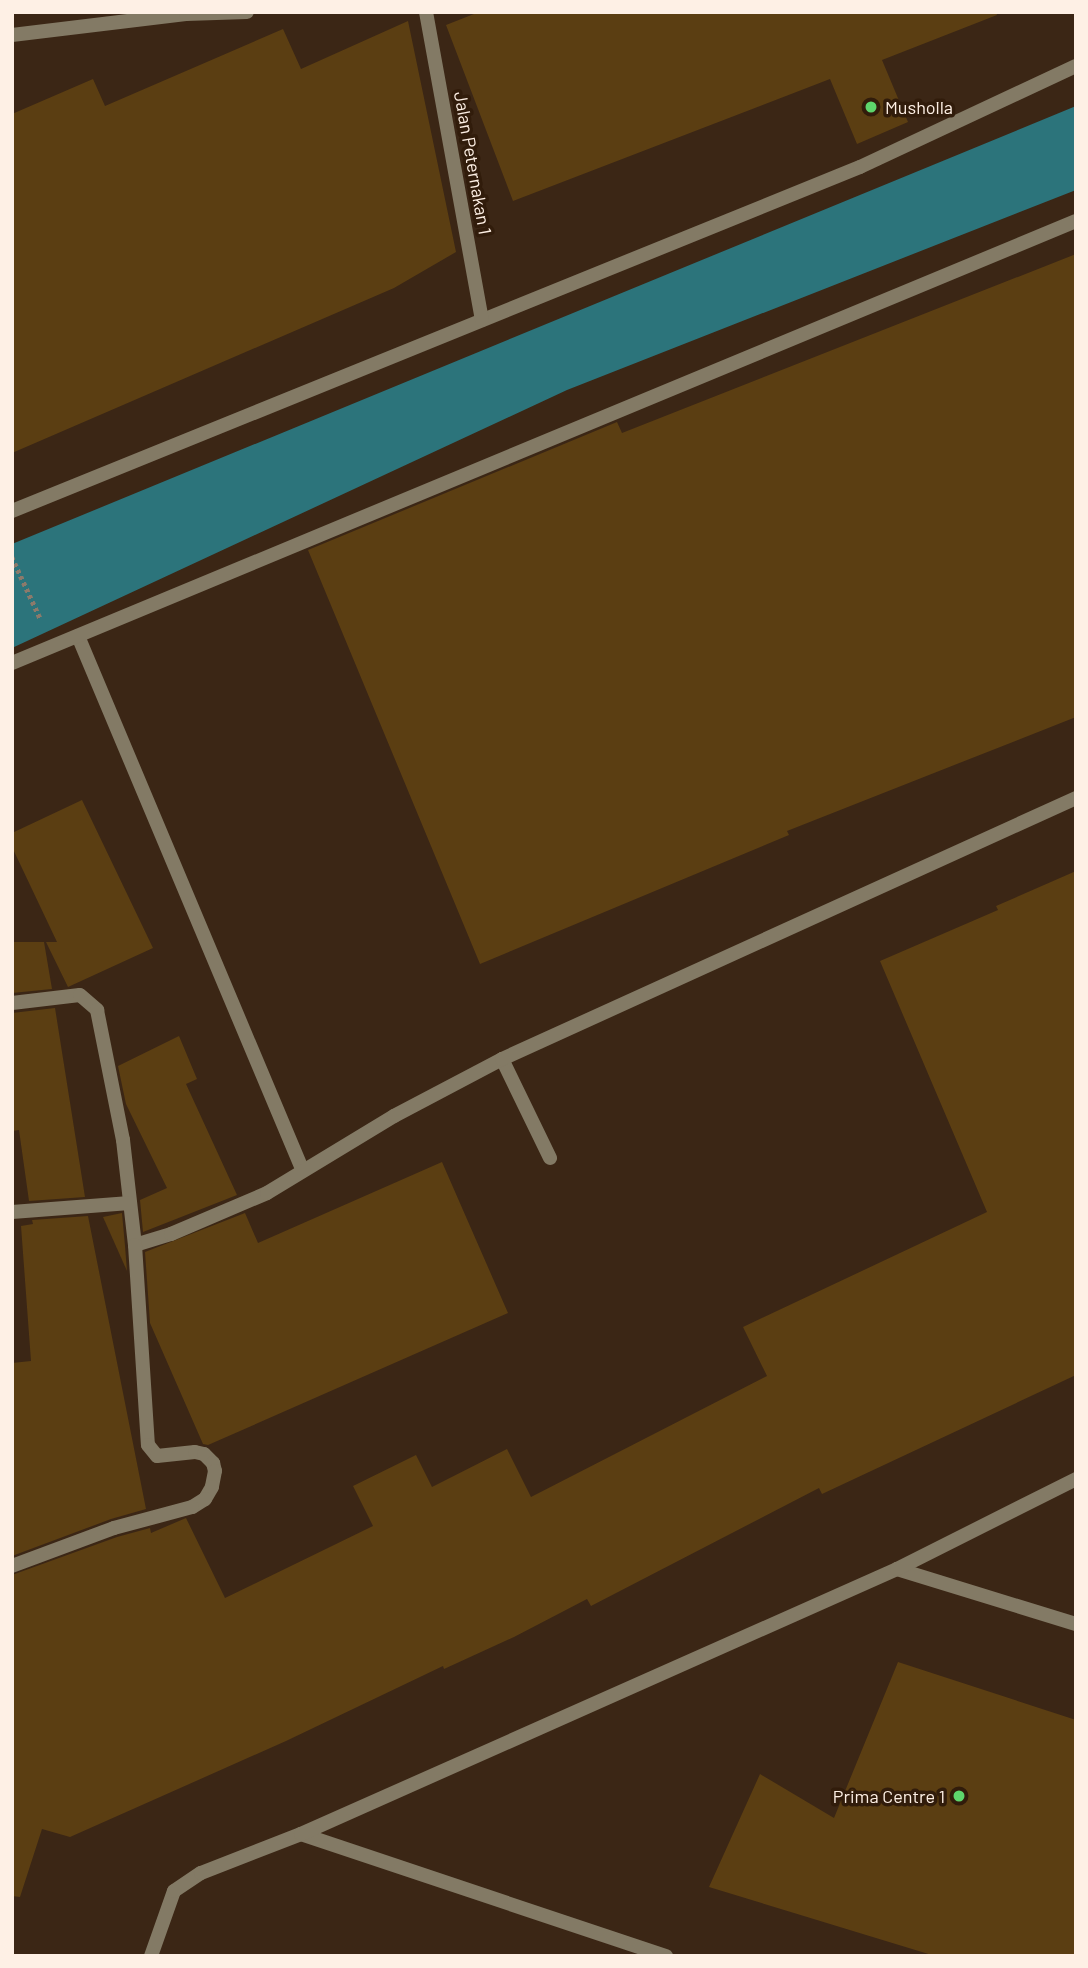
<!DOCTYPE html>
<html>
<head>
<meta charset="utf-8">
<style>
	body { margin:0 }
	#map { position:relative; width:1088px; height:1968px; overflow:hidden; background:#3b2615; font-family:Barlow,sans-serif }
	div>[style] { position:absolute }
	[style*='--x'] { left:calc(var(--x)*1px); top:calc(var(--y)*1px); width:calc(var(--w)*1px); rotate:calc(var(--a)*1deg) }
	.water>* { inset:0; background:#2c747b }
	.building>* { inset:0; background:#5b3e12 }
	.path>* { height:4.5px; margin-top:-2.25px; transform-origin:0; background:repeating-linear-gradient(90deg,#8c7a6b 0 3.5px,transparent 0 7px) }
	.lane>* { height:14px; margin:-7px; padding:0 7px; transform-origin:7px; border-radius:7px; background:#837a65 }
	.street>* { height:14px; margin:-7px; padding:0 7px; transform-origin:7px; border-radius:7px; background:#837a65 }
	.dots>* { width:19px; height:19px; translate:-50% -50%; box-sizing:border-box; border:4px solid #311c0b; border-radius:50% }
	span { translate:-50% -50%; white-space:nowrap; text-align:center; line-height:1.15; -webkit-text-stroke:7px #311c0b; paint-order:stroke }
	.poi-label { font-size:18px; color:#fef0e5 }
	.left { translate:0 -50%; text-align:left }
	.right { translate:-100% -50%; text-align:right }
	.street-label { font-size:18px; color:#fef0e5 }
	.frame { position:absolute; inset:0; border:14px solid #fef0e5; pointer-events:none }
</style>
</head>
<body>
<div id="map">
	<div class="water">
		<i style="clip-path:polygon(1076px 106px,1076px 190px,567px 390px,12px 648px,12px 544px)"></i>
	</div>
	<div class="building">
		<i style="clip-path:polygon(479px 12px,996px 12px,997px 15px,882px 60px,908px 122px,857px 144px,830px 79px,513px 201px,446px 25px)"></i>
		<i style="clip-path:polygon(408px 21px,456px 252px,394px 288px,12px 453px,12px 114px,93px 79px,105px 106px,283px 29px,301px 69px)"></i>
		<i style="clip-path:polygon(1076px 254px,1076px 717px,787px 831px,789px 835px,480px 964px,308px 550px,617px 422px,622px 433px)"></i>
		<i style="clip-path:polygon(82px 800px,153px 948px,68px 987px,46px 942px,57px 942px,12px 847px,12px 833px)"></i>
		<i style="clip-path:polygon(1076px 871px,1076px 1375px,822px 1494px,819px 1488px,591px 1606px,587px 1599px,514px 1637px,444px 1669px,443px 1666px,286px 1741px,70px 1837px,42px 1829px,20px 1897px,12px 1896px,12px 1575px,117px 1537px,150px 1528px,151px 1533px,186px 1518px,225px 1598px,373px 1526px,353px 1486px,416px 1455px,432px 1487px,507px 1449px,531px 1497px,767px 1376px,743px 1327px,987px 1212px,880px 961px,998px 910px,996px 906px)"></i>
		<i style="clip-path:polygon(12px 942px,44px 942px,52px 989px,12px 993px)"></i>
		<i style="clip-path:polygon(55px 1008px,85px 1197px,29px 1201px,19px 1130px,12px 1131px,12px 1013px)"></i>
		<i style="clip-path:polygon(179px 1036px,197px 1079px,186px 1084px,237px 1195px,143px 1232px,140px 1200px,167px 1188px,126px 1104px,118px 1066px)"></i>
		<i style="clip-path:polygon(442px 1162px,508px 1313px,208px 1445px,203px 1444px,150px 1323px,145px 1252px,245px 1213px,258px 1243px)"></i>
		<i style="clip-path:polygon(122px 1213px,125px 1246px,127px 1271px,103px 1217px)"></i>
		<i style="clip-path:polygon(88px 1216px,146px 1509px,111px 1519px,12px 1556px,12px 1363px,31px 1361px,21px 1226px,33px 1224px,32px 1220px)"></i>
		<i style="clip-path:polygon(898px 1662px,1076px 1720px,1076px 1956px,935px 1956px,709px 1887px,760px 1774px,834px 1818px)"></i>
	</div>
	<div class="path">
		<i style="--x:12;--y:557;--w:69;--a:65.3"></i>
	</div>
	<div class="lane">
		<i style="--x:12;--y:35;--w:175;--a:-6.9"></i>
		<i style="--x:186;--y:14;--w:61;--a:-1.9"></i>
		<i style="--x:12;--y:511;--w:915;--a:-22.08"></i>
		<i style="--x:860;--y:167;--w:238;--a:-25.1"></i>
		<i style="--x:78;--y:636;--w:578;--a:67.2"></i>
		<i style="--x:502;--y:1059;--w:110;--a:64.1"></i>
		<i style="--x:135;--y:1245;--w:38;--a:-17"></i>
		<i style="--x:171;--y:1234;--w:104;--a:-23.1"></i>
		<i style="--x:267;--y:1193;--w:149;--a:-31.2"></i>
		<i style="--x:394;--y:1116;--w:122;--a:-27.8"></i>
		<i style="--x:502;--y:1059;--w:631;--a:-24.45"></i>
		<i style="--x:897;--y:1569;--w:187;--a:17.1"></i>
		<i style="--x:301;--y:1834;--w:385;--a:18.5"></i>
		<i style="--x:151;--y:1956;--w:69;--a:-70.5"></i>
		<i style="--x:174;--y:1891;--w:32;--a:-34"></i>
		<i style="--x:201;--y:1873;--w:107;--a:-21.3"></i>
		<i style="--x:301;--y:1834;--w:652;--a:-23.97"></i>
		<i style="--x:897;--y:1569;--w:200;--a:-26.7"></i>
	</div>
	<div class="street">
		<i style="--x:426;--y:12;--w:313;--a:79.7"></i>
		<i style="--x:12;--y:663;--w:1152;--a:-22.56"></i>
		<i style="--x:12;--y:1003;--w:68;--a:-6.7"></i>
		<i style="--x:80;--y:995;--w:23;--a:41"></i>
		<i style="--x:97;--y:1010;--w:133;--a:78.7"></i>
		<i style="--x:123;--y:1140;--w:106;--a:83.5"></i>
		<i style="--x:135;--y:1245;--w:200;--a:86.3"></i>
		<i style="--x:148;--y:1445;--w:14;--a:51"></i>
		<i style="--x:157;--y:1456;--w:38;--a:-6"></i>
		<i style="--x:195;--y:1452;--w:9;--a:13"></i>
		<i style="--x:204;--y:1454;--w:13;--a:45"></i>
		<i style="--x:213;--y:1463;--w:8;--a:76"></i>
		<i style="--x:215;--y:1471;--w:16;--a:101"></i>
		<i style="--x:212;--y:1487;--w:14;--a:120"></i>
		<i style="--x:205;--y:1499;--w:15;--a:148"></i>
		<i style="--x:192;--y:1507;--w:81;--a:164.9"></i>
		<i style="--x:114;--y:1528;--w:109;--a:159.6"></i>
		<i style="--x:12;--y:1212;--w:118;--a:-4.4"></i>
	</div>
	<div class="dots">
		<i style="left:871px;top:107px;background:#5ed56c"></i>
		<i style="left:959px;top:1796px;background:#5ed56c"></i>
	</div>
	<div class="poi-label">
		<span class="left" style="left:885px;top:107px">Musholla</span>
		<span class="right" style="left:945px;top:1796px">Prima Centre 1</span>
	</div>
	<div class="street-label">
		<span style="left:473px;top:163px;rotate:80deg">Jalan Peternakan 1</span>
	</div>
	<div class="frame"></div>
</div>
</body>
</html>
